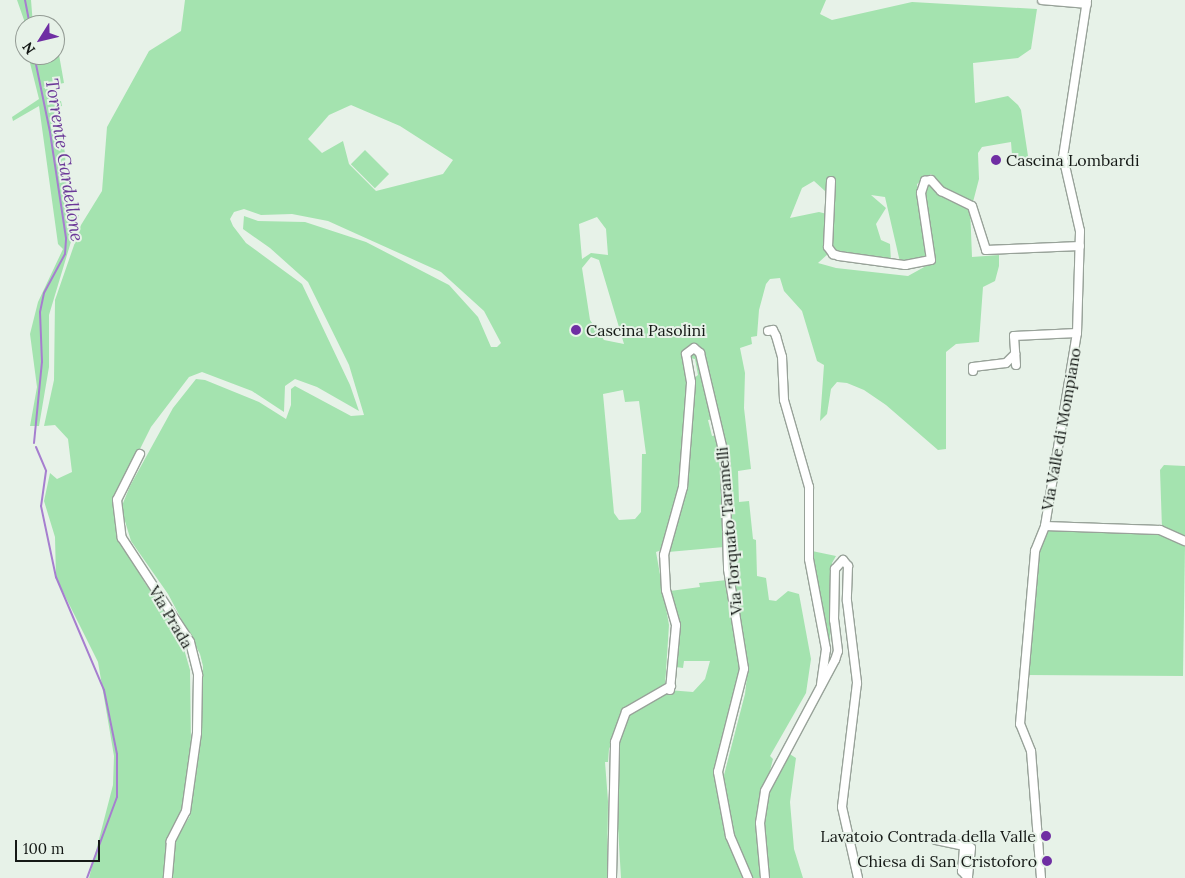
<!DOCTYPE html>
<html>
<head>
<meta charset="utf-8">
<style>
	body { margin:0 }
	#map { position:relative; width:1185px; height:878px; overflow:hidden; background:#e7f2e8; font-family:Lora,serif }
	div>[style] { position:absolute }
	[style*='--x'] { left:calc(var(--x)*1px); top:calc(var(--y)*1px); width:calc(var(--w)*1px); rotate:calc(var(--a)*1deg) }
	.green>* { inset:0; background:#a4e3af; transform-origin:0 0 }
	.stream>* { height:2px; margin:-1px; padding:0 1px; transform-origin:1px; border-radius:1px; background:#a67ecf }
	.roads { filter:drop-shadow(1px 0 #98a299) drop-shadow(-1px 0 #98a299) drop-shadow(0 1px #98a299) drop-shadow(0 -1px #98a299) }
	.minor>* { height:8px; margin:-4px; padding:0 4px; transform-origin:4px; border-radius:4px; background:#fff }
	.dots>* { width:14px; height:14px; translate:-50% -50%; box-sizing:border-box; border:2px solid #e7f2e8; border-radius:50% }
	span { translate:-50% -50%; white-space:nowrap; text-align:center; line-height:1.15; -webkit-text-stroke:4px #e7f2e8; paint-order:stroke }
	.poi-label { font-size:16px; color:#151916 }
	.left { translate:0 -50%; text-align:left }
	.right { translate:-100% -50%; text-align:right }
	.street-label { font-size:16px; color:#151916 }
	.water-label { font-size:18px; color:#6b3898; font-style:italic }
	.north { position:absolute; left:15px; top:15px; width:50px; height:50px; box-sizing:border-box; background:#e7f2e8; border:1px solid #939b94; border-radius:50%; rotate:234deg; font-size:14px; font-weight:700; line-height:20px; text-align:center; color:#151916 }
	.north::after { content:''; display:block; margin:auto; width:18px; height:22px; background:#6f2ea3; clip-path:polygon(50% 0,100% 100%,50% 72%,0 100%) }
	.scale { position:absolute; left:15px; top:840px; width:85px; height:22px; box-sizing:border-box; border:2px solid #151916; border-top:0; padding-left:6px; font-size:15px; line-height:18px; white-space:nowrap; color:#151916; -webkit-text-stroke:4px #e7f2e8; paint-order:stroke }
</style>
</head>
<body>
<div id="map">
	<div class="green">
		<i style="clip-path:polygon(17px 0,31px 0,33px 25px,25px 25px,25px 41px,24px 20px)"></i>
		<i style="clip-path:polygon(evenodd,185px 0,826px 0,820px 14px,832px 20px,912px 2px,1037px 9px,1031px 49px,1018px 58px,973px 63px,975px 103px,1008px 96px,1018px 105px,1021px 110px,1028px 156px,1024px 159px,1012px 155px,1011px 142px,982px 147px,978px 153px,979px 179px,973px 202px,949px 193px,931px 174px,917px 184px,930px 256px,925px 260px,900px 262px,885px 197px,871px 195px,886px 208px,876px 224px,881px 240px,890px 244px,891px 261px,831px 249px,825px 191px,814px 181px,802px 188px,790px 218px,819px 212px,827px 214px,829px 253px,818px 263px,836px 268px,908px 276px,935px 261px,923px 187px,929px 182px,970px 206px,972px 257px,999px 255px,999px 266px,995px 281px,983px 287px,979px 342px,956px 344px,946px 352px,946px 449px,938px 450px,886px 405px,864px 390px,847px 383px,837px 382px,831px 389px,827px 414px,820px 421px,824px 365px,817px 361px,802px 311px,784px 291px,780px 278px,770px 279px,766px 284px,759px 310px,757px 336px,751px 337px,752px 344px,740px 348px,745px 373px,744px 408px,751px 469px,738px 471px,739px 502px,749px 501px,753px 539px,756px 540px,757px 576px,766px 578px,769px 600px,776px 601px,788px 591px,799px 594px,811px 659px,806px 693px,770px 756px,773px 759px,757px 822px,762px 878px,750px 878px,727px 812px,723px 779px,745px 694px,748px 668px,733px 578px,730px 476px,705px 353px,694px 344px,684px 352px,689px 387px,678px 493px,662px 550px,656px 552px,669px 625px,665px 686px,627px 710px,609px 749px,608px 762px,605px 762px,608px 801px,607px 878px,173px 878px,173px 844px,190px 816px,200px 748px,203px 666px,200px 654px,168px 594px,131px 541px,121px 508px,130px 486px,173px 408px,196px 379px,205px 380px,259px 402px,286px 419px,291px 405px,291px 389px,295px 386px,351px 416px,364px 415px,349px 365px,308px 282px,270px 248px,243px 229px,244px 216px,258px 221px,305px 222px,366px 242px,449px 285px,478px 317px,491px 347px,497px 347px,501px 343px,484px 311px,441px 272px,328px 221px,292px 214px,261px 215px,244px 209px,234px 212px,230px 219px,233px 226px,246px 243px,302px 284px,350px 385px,359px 411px,317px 387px,295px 379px,285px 386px,284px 412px,252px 391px,202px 372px,189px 377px,151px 427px,113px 503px,122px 542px,145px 583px,178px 628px,190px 670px,191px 745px,183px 812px,174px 831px,165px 878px,89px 878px,113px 785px,114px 756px,98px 662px,56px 578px,55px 537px,44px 501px,50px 473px,57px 479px,72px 472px,68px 439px,55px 425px,44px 426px,54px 380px,55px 300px,81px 225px,102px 191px,107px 127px,149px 51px,181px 31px,185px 0,351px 105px,400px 126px,453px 160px,443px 174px,376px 191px,349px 164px,343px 141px,322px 153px,308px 139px,329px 115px,351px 105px,185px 0,597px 217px,606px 229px,608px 255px,591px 253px,582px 259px,579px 224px,597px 217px,185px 0,591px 257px,599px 260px,624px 344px,604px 340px,590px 320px,582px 268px,591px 257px,185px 0,623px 390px,625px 402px,639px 401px,646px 454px,642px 454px,641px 512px,635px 519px,619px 520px,614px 513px,603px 394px,623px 390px)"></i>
		<i style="clip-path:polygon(55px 32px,64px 83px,43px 87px,54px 92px,56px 101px,61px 101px,62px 106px,57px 107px,53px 116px,59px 123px,65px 153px,68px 215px,79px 215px,49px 315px,49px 367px,39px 426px,30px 426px,37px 387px,30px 334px,38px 302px,63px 249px,58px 244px,39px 106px,13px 121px,12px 117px,39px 99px,28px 55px,55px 55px)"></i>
		<i style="left:365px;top:150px;width:34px;height:20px;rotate:45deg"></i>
		<i style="clip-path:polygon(693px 352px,700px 362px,713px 419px,708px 420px,712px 436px,717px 435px,723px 460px,724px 547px,668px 552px,684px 497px,694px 378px,698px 375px,695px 359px,690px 358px)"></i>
		<i style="clip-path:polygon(1164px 465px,1185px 466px,1185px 538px,1162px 528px,1160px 470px)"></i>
		<i style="clip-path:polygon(1052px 530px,1156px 532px,1185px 545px,1183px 676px,1027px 675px,1038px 552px,1044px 533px)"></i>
		<i style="clip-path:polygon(812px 551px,836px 556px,832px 563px,830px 646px)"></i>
		<i style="clip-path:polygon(727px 580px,742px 669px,718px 790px,728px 838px,745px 878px,621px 878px,615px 778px,618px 750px,628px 712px,668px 690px,693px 692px,705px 679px,710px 661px,684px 661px,683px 668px,676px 667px,670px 591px,700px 587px,699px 583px)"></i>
		<i style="clip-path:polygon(788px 753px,796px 758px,790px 802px,794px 849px,803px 878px,768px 878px,761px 830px,764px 799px)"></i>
	</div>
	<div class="stream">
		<i style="--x:25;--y:0;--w:25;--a:79"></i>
		<i style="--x:34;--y:443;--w:81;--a:-84.4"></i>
		<i style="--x:42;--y:362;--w:50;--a:-92.3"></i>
		<i style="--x:40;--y:312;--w:19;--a:-78"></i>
		<i style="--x:44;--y:293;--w:44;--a:-61.7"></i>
		<i style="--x:65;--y:254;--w:16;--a:-86"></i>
		<i style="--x:66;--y:238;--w:107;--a:-98.6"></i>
		<i style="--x:50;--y:132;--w:79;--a:-101.7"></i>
		<i style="--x:36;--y:447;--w:26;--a:67"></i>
		<i style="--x:46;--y:471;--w:35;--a:98"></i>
		<i style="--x:41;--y:506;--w:73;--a:78.1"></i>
		<i style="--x:56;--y:577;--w:123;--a:67"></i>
		<i style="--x:104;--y:690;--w:65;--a:78.5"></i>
		<i style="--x:117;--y:754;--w:43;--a:90"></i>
		<i style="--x:117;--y:797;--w:86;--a:110.3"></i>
	</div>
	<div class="roads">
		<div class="minor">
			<i style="--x:1042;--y:0;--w:45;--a:5.1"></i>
			<i style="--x:831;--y:181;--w:66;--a:92.6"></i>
			<i style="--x:828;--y:247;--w:9;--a:54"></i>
			<i style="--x:833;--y:254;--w:6;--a:18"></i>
			<i style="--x:839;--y:256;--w:67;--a:7.8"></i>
			<i style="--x:905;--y:265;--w:26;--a:-11"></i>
			<i style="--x:931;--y:260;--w:68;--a:-98.5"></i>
			<i style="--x:921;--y:193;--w:13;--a:-72"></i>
			<i style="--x:925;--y:181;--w:6;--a:-9"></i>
			<i style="--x:931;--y:180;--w:15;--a:48"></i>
			<i style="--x:941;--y:191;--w:34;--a:26"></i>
			<i style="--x:972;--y:206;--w:46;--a:72.3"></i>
			<i style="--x:986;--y:250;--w:94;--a:-2.4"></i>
			<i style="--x:768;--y:331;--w:5;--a:-11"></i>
			<i style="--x:773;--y:330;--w:7;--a:63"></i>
			<i style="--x:776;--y:336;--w:22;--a:74"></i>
			<i style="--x:782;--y:357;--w:43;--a:87.3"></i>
			<i style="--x:784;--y:400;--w:91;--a:74"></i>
			<i style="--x:809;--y:487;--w:72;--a:90"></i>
			<i style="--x:809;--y:559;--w:92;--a:79.3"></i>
			<i style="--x:826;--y:649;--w:36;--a:98"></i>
			<i style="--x:1016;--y:365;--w:29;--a:-94"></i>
			<i style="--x:1014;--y:336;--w:63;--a:-2.7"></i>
			<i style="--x:973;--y:371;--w:4;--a:-90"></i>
			<i style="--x:973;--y:367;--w:33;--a:-7"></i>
			<i style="--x:1006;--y:363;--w:13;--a:-45"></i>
			<i style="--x:140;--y:454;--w:51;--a:116.6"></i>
			<i style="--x:117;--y:500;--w:38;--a:83"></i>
			<i style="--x:122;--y:538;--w:124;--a:56.8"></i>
			<i style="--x:190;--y:642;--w:34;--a:76"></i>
			<i style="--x:198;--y:675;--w:58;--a:91"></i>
			<i style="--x:197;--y:733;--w:79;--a:98"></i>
			<i style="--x:186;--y:811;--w:34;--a:117"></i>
			<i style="--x:171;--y:841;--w:37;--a:95"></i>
			<i style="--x:1045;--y:526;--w:115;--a:2"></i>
			<i style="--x:1160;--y:530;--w:27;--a:24"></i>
			<i style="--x:670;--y:690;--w:65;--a:-84.7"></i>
			<i style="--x:676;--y:625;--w:36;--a:-106"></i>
			<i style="--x:666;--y:590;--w:35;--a:-93"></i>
			<i style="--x:664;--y:555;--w:71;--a:-74.4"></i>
			<i style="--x:683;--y:487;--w:105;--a:-85.6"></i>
			<i style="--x:691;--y:382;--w:28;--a:-100"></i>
			<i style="--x:686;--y:354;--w:10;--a:-37"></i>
			<i style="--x:694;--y:348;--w:8;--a:40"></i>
			<i style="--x:700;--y:353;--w:109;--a:76.7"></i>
			<i style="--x:725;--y:459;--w:110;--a:88.4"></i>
			<i style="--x:728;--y:569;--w:101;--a:80.9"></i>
			<i style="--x:744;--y:669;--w:106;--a:104.2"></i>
			<i style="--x:718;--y:772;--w:65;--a:79.4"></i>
			<i style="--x:730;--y:836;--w:46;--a:66.8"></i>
			<i style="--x:936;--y:840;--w:29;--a:12"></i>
			<i style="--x:612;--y:878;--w:136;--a:-88.7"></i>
			<i style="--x:615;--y:742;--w:32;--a:-70"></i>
			<i style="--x:626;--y:712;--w:52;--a:-30"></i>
			<i style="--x:765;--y:878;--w:55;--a:-95.2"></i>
			<i style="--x:760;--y:823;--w:32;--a:-81"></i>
			<i style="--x:765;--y:791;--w:149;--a:-61.9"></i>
			<i style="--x:835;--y:660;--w:9;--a:-72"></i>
			<i style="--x:838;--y:651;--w:31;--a:-97"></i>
			<i style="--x:834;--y:620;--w:51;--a:-88.9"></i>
			<i style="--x:835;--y:569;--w:12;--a:-48"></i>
			<i style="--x:843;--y:560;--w:8;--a:50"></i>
			<i style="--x:848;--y:566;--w:35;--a:92"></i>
			<i style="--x:847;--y:601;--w:83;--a:83"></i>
			<i style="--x:857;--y:683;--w:125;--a:96.9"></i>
			<i style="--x:842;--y:807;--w:73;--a:77.3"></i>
			<i style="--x:968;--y:878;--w:9;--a:-131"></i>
			<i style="--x:962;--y:871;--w:25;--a:-85"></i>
			<i style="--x:964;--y:846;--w:4;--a:-14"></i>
			<i style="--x:968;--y:845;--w:4;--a:45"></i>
			<i style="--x:971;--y:848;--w:30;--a:96"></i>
			<i style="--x:1041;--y:878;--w:127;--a:-94.5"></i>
			<i style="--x:1031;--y:751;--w:29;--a:-112"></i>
			<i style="--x:1020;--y:724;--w:174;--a:-85"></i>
			<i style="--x:1035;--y:551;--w:27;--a:-68"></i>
			<i style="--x:1045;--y:526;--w:196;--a:-80.6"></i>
			<i style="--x:1077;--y:333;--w:102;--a:-88.3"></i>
			<i style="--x:1080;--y:231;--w:76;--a:-102.9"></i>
			<i style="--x:1063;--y:157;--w:159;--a:-81.3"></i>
		</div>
	</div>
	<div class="dots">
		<i style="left:996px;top:160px;background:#6f2ea3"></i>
		<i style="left:576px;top:330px;background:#6f2ea3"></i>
		<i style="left:1046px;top:836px;background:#6f2ea3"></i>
		<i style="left:1047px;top:861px;background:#6f2ea3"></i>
	</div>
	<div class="poi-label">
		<span class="left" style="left:1006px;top:160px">Cascina Lombardi</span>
		<span class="left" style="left:586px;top:330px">Cascina Pasolini</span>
		<span class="right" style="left:1036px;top:836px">Lavatoio Contrada della Valle</span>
		<span class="right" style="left:1037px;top:861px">Chiesa di San Cristoforo</span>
	</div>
	<div class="street-label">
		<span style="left:1061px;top:429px;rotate:-80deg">Via Valle di Mompiano</span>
		<span style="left:729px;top:531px;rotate:-95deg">Via Torquato Taramelli</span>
		<span style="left:171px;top:617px;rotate:59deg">Via Prada</span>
	</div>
	<div class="water-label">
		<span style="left:64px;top:160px;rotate:81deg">Torrente Gardellone</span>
	</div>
	<div class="north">N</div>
	<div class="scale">100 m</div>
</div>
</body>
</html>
